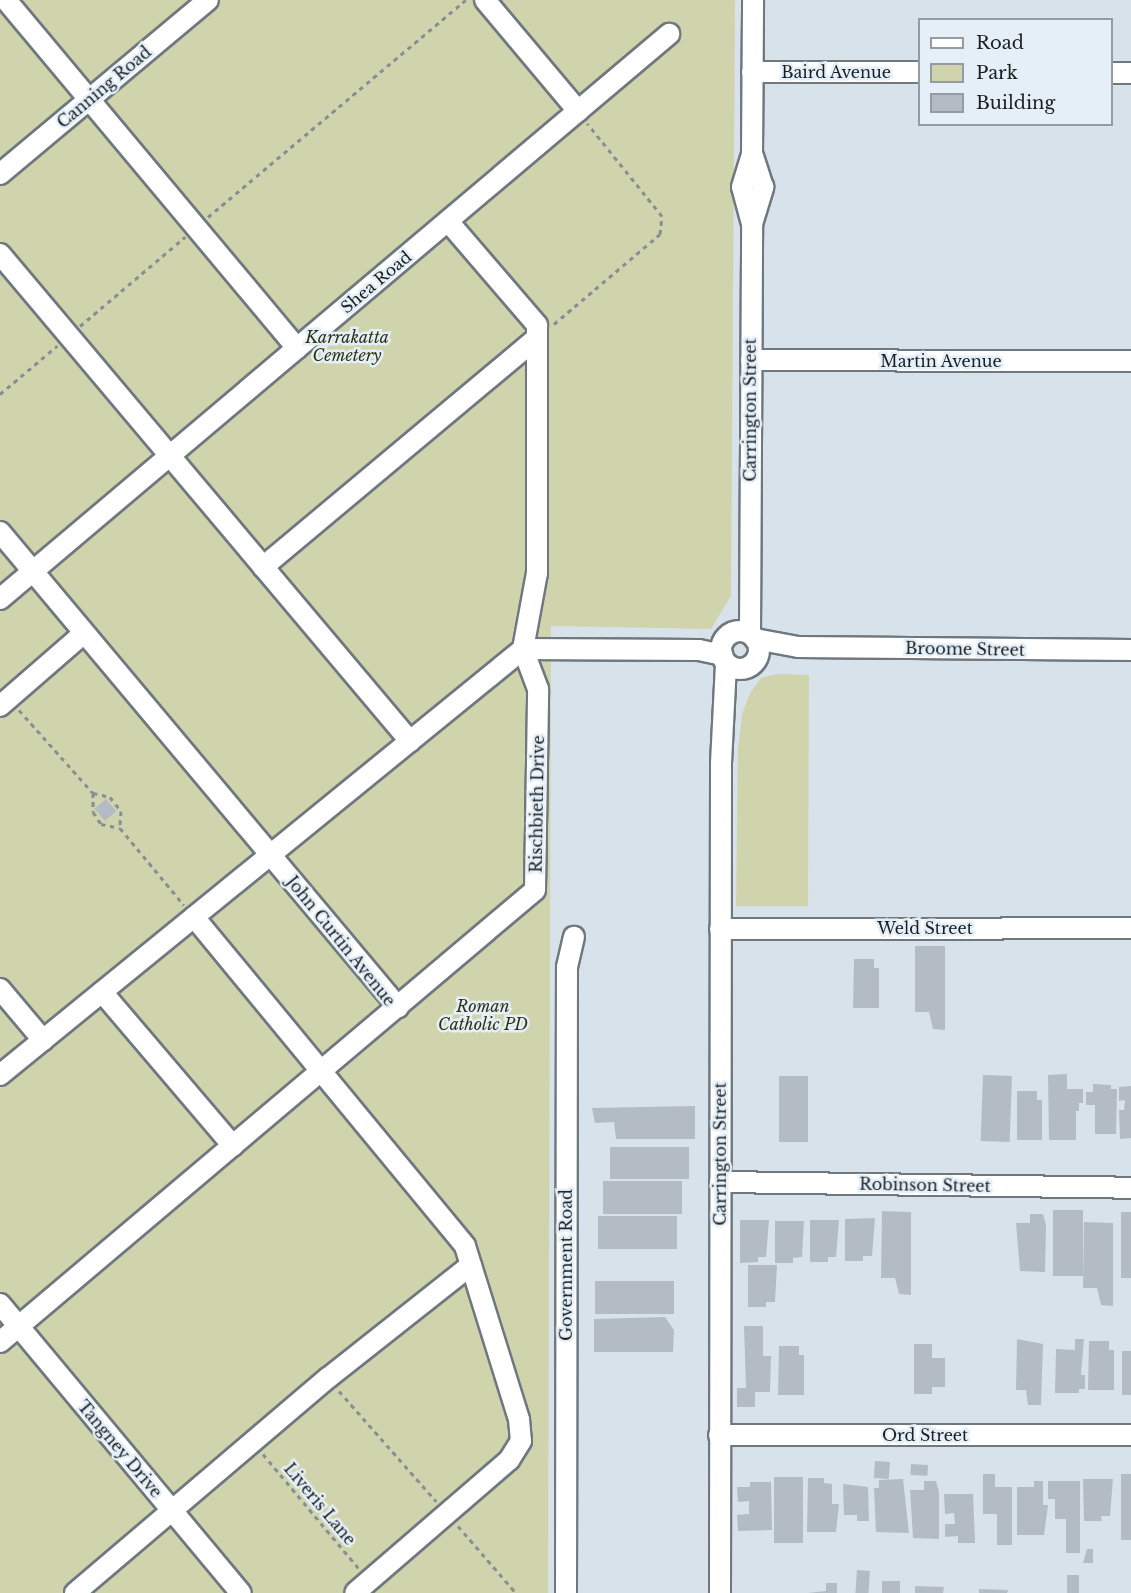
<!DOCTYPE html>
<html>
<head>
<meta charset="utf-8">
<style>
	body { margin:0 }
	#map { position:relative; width:1131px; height:1593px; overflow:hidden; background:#d8e2ea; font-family:"Libre Baskerville",serif }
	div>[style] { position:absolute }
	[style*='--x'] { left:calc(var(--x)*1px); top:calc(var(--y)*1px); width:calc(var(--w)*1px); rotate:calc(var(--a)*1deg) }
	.green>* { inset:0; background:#d0d4ac }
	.building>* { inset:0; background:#b3bcc4; transform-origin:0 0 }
	.path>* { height:3px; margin-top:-1.5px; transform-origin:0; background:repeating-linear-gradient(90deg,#878e94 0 4.5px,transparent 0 9px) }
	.roads { filter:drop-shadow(2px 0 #6f787f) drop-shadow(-2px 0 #6f787f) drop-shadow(0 2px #6f787f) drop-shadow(0 -2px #6f787f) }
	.minor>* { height:20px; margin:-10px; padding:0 10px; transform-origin:10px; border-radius:10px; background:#fff }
	.minor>.ring { margin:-10px; padding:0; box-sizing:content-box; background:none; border:20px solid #fff; border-radius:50% }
	span { translate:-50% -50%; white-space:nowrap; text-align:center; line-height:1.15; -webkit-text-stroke:5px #e5eff7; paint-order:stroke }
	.street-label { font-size:16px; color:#1b1f22 }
	.park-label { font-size:16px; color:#2f3113; font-style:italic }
	.legend { position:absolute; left:918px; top:18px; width:195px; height:108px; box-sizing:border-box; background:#e5eff7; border:2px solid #949ca2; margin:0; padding:8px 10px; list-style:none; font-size:18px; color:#1b1f22 }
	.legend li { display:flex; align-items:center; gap:12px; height:30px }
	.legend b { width:30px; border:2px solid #949ca2 }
</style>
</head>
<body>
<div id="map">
	<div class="green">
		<i style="clip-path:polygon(0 0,735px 0,731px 596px,711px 629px,551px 626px,548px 1593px,0 1593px)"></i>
		<i style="clip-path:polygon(777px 674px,809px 675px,808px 906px,736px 906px,738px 749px,742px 714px,750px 693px,761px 678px)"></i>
	</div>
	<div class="building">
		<i style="left:106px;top:799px;width:16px;height:15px;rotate:50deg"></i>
		<i style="clip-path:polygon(915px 946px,945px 946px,945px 1030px,933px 1029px,929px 1012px,915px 1012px)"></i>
		<i style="clip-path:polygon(854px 959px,874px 959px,874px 968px,879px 968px,879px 1008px,853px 1008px)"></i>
		<i style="clip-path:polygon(1067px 1074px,1067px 1089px,1083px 1089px,1083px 1103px,1079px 1103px,1079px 1111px,1076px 1111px,1076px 1140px,1049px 1140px,1048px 1075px)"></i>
		<i style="left:983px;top:1075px;width:29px;height:66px;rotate:2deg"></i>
		<i style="left:779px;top:1076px;width:29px;height:66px"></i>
		<i style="clip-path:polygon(1093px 1084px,1111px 1085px,1111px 1089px,1117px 1089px,1116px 1134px,1095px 1134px,1095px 1105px,1086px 1105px,1086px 1092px,1093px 1092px)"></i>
		<i style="clip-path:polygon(1131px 1086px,1131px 1138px,1120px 1139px,1119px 1110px,1124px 1110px,1125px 1100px,1119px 1101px,1119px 1087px)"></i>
		<i style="clip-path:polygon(1017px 1091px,1037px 1091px,1037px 1100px,1042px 1100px,1042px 1140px,1017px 1140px)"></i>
		<i style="clip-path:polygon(695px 1106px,695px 1139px,616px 1139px,614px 1122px,595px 1123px,592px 1108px)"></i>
		<i style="left:610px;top:1147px;width:79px;height:32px"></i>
		<i style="left:603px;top:1181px;width:79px;height:33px"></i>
		<i style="left:1053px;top:1210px;width:30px;height:66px"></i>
		<i style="clip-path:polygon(882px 1211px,911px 1212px,911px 1295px,899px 1294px,895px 1278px,881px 1278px)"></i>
		<i style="left:1121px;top:1212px;width:10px;height:66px"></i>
		<i style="clip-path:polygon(1030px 1214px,1043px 1214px,1046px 1225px,1045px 1272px,1020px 1271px,1016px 1223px,1030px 1223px)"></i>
		<i style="left:598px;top:1216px;width:79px;height:33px"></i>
		<i style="clip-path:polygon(875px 1218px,872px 1256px,863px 1256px,863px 1261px,845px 1261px,845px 1219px)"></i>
		<i style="clip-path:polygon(740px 1220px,769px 1220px,766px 1257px,758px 1257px,758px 1262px,740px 1263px)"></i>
		<i style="clip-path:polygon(810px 1220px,839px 1220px,836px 1257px,828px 1257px,828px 1262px,810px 1262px)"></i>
		<i style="clip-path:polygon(775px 1221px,804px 1221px,802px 1257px,793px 1258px,793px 1263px,775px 1263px)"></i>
		<i style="clip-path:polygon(1084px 1222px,1113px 1223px,1113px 1306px,1101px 1305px,1097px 1288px,1083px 1288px)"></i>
		<i style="clip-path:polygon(748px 1265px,777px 1265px,775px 1302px,766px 1302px,766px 1307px,748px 1307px)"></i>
		<i style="left:595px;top:1281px;width:79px;height:33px"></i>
		<i style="clip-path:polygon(665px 1317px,674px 1330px,673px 1352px,594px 1352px,594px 1319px)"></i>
		<i style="clip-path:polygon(744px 1326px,763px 1326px,763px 1356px,771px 1356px,770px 1392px,755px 1392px,755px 1407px,737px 1407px,737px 1388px,746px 1388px)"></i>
		<i style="clip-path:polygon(1017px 1339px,1043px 1344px,1041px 1405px,1028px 1405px,1026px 1390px,1016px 1390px)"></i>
		<i style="clip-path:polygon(1075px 1339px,1084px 1339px,1081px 1375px,1085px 1375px,1085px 1389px,1079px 1389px,1079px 1393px,1055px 1393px,1056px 1349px,1075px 1350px)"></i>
		<i style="clip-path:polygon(1089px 1341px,1109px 1341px,1109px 1350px,1114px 1350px,1114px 1390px,1088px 1390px)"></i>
		<i style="clip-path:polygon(914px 1344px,932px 1344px,932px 1358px,945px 1358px,945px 1387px,932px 1387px,932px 1394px,914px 1394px)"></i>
		<i style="clip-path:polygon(779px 1346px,799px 1346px,799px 1355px,804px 1355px,804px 1395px,778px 1395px)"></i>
		<i style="left:1122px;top:1351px;width:9px;height:44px"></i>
		<i style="left:875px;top:1461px;width:15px;height:17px;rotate:4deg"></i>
		<i style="left:911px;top:1464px;width:17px;height:11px;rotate:3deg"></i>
		<i style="clip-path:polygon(983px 1474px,995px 1474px,995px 1487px,1012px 1487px,1012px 1545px,997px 1545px,997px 1514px,983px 1514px)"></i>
		<i style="left:1121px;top:1474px;width:10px;height:66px"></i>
		<i style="left:774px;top:1477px;width:29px;height:66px"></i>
		<i style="clip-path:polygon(808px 1478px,824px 1478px,824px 1483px,832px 1484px,832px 1504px,839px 1504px,836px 1532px,807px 1532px)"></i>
		<i style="clip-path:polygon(903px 1479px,909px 1533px,876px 1532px,874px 1488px,879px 1488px,879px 1480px)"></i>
		<i style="clip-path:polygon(1083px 1479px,1113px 1479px,1110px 1516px,1101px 1516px,1102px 1521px,1084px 1521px)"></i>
		<i style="clip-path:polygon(924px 1481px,936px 1481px,939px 1492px,939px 1539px,913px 1538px,910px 1490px,924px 1490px)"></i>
		<i style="clip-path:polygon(1034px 1481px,1043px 1481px,1043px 1505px,1048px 1505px,1044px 1535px,1017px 1535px,1017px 1487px,1034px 1487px)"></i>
		<i style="clip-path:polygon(1048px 1481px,1080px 1481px,1080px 1553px,1066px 1553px,1066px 1519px,1055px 1519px,1055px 1499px,1048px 1499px)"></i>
		<i style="clip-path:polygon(750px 1482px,771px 1482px,772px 1530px,738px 1531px,737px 1515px,749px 1514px,749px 1501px,738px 1502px,737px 1487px,750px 1487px)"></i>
		<i style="clip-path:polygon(843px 1484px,868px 1487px,869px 1521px,857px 1521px,857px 1515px,844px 1515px)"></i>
		<i style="clip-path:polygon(944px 1494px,973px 1494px,975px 1543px,958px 1543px,958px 1536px,945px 1537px,945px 1524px,955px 1524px,954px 1513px,945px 1514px)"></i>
		<i style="clip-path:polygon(1087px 1549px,1093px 1549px,1093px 1563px,1083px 1563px)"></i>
		<i style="left:857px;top:1570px;width:13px;height:23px;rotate:4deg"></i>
		<i style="left:1067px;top:1575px;width:12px;height:18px"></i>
		<i style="left:882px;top:1581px;width:18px;height:12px"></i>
		<i style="clip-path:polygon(826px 1583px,837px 1583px,837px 1593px,808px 1593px,826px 1591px)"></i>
		<i style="clip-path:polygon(915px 1586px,944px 1587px,943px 1593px,915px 1593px)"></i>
		<i style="clip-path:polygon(979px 1589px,1008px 1590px,1007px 1593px,979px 1593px)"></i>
	</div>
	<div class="path">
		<i style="--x:208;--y:217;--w:337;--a:-40.1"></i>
		<i style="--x:554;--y:324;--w:139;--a:-40.3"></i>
		<i style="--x:660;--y:234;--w:18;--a:-84"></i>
		<i style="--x:662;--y:216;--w:119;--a:-128.9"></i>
		<i style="--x:80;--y:326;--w:138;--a:-40.3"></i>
		<i style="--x:0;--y:394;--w:75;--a:-40.1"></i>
		<i style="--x:19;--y:710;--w:111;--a:48.3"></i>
		<i style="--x:93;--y:793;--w:19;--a:90"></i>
		<i style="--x:93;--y:812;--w:14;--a:56"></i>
		<i style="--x:101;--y:824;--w:19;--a:12"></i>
		<i style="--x:120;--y:828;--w:100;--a:50.3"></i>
		<i style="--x:93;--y:793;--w:17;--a:13"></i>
		<i style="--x:110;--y:797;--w:18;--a:52"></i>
		<i style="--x:121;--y:811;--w:16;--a:94"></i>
		<i style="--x:339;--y:1391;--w:147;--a:48.6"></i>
		<i style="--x:263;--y:1454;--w:150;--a:50.1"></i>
		<i style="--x:458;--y:1526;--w:89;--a:49.1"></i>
	</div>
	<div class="roads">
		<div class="minor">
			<i style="--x:6;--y:0;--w:454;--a:50.1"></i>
			<i style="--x:485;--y:0;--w:145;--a:50"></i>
			<i style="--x:752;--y:72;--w:168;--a:0"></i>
			<i style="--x:1112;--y:73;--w:19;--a:0"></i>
			<i style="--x:0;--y:174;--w:271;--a:-39.9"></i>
			<i style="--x:752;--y:224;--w:39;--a:-73"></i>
			<i style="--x:763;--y:187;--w:35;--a:-108"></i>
			<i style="--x:0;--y:254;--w:637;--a:49.91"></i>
			<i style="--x:751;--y:360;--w:380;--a:0.2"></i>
			<i style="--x:0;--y:532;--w:620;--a:50.04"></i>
			<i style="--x:263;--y:567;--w:357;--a:-39.9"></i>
			<i style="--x:0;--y:599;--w:876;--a:-40.18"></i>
			<i class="ring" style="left:721px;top:631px;width:18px;height:18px"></i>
			<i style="--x:750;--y:634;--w:410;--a:-89.7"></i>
			<i style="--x:752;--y:224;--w:38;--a:-105"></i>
			<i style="--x:742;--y:187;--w:34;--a:-73"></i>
			<i style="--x:752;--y:154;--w:154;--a:-89.6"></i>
			<i style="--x:755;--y:639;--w:44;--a:10.5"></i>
			<i style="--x:798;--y:647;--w:333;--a:0.5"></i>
			<i style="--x:523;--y:649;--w:176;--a:0.3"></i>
			<i style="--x:699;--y:650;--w:24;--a:12"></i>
			<i style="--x:0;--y:706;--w:111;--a:-41"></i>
			<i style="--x:194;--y:917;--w:426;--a:50.5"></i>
			<i style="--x:465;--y:1246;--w:181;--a:72.7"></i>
			<i style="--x:519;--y:1419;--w:22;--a:85"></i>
			<i style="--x:521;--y:1441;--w:22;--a:122"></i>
			<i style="--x:509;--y:1460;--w:203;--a:139.2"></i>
			<i style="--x:720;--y:929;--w:411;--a:-0.1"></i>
			<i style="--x:0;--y:989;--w:67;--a:49.9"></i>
			<i style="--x:102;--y:992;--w:202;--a:49.6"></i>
			<i style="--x:0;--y:1075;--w:675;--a:-39.16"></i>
			<i style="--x:523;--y:649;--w:77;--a:-79.6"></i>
			<i style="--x:537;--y:573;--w:248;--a:-90"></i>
			<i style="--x:537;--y:325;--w:137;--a:-130.6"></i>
			<i style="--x:720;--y:1182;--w:411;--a:0.8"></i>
			<i style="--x:0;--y:1304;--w:376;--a:50.2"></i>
			<i style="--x:0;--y:1342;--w:700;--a:-40.19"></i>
			<i style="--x:535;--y:890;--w:201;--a:-89.1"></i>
			<i style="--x:538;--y:689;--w:43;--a:-110.6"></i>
			<i style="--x:719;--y:1435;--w:412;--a:0"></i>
			<i style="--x:75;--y:1593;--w:332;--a:-40.4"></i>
			<i style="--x:328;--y:1378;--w:182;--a:-38.3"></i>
			<i style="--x:566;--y:1593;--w:626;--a:-89.91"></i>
			<i style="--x:567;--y:967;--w:31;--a:-77"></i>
			<i style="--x:720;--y:1593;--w:830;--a:-89.93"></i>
			<i style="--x:721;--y:763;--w:100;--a:-87.1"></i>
		</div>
	</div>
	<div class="street-label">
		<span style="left:836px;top:72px">Baird Avenue</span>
		<span style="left:104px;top:87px;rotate:-40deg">Canning Road</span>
		<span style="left:376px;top:282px;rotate:-40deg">Shea Road</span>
		<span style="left:941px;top:361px">Martin Avenue</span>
		<span style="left:750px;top:410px;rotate:-90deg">Carrington Street</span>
		<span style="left:965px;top:649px;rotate:1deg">Broome Street</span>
		<span style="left:537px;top:804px;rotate:-89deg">Rischbieth Drive</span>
		<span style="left:925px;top:928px">Weld Street</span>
		<span style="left:341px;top:941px;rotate:51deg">John Curtin Avenue</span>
		<span style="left:720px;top:1154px;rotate:-90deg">Carrington Street</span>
		<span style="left:925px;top:1185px;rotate:1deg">Robinson Street</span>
		<span style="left:566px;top:1265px;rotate:-90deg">Government Road</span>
		<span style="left:925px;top:1435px">Ord Street</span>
		<span style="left:120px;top:1449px;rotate:50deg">Tangney Drive</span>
		<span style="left:320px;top:1504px;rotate:50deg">Liveris Lane</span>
	</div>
	<div class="park-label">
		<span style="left:347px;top:346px">Karrakatta<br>Cemetery</span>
		<span style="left:483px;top:1015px">Roman<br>Catholic PD</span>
	</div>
	<ul class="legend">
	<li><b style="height:8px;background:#fff"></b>Road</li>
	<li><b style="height:16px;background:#d0d4ac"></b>Park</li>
	<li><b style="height:16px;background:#b3bcc4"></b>Building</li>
	</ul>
</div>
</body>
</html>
